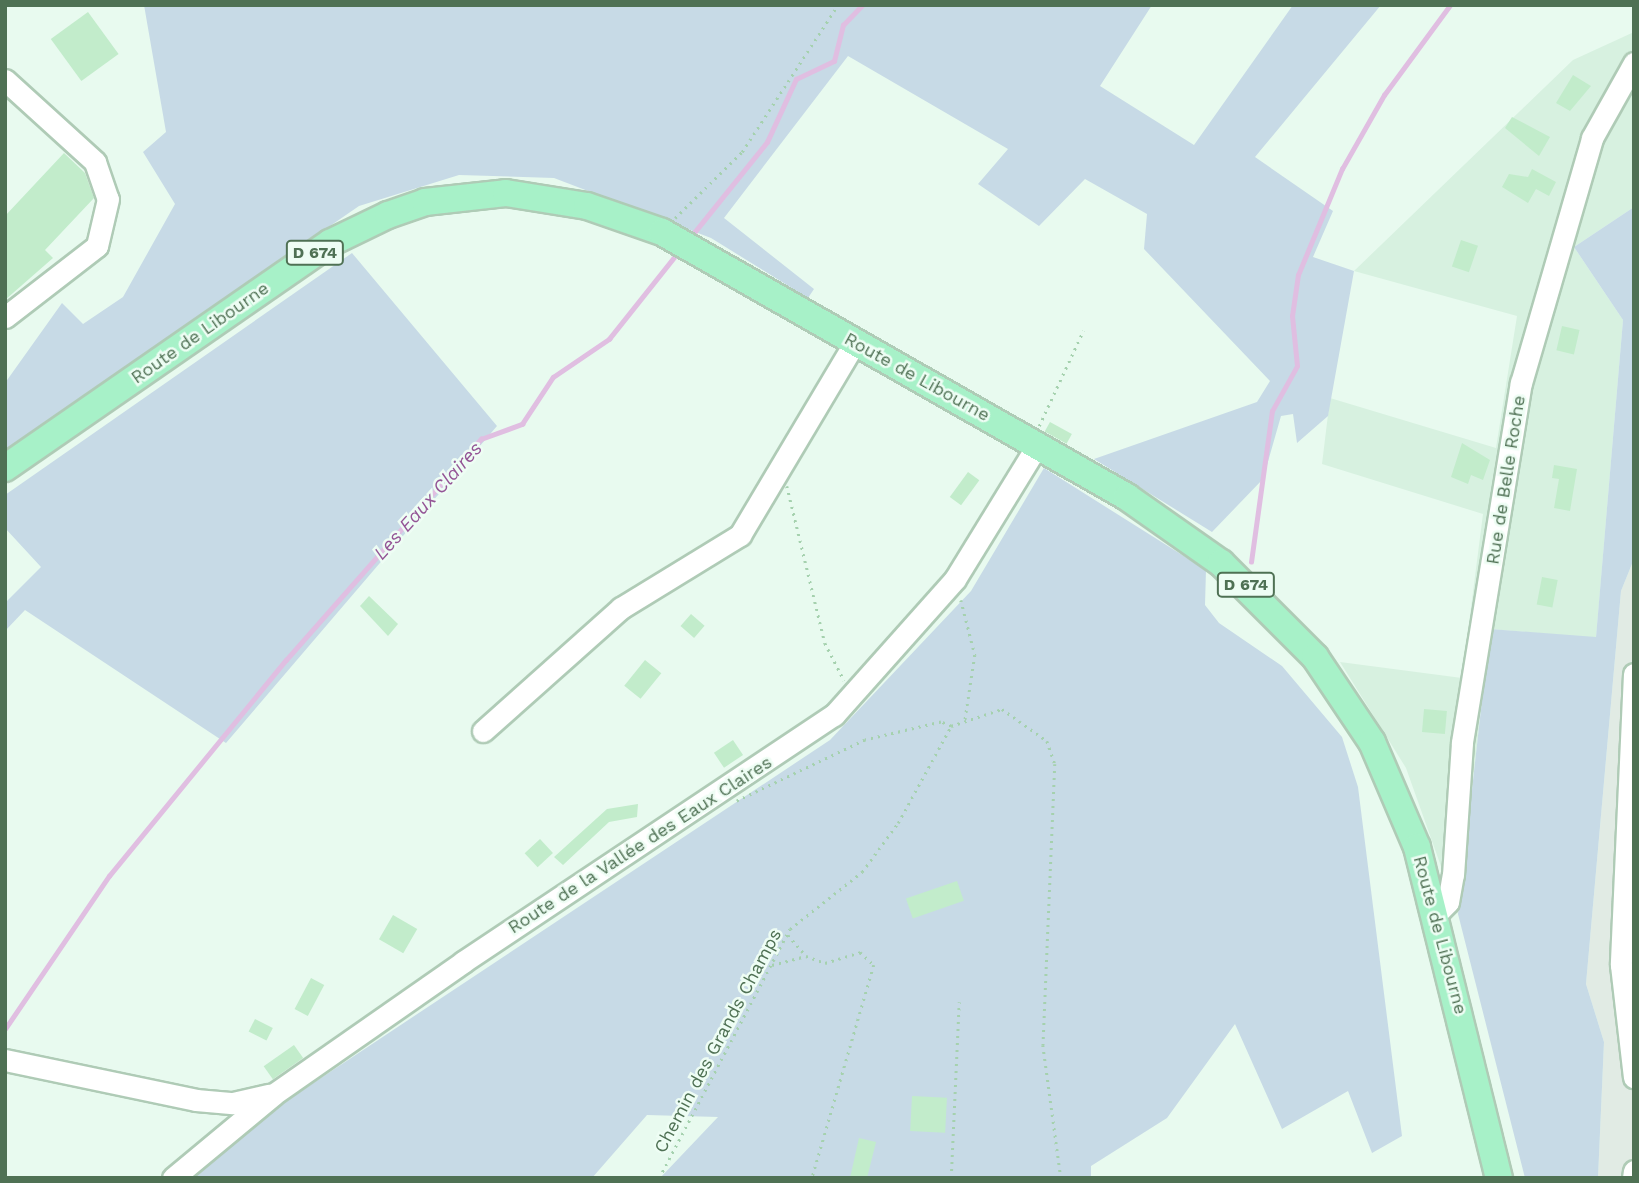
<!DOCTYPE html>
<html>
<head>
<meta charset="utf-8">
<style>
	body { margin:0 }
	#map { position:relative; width:1639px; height:1183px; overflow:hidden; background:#e8faef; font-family:"Work Sans",sans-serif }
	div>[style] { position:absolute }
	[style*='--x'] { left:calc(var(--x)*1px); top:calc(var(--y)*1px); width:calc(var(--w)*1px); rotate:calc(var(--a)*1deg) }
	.residential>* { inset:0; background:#d7f1e0 }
	.industrial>* { inset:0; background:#e1ebe4 }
	.green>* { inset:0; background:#c7dae6 }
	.stream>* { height:4.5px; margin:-2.25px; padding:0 2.25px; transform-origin:2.25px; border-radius:2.25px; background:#e0bee1 }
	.building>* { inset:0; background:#c2eccb; transform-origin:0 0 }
	.path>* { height:2.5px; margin-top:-1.25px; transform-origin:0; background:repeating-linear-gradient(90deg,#a5d1ae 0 2px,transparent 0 7px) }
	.roads { filter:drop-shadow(2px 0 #afcbb6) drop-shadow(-2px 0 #afcbb6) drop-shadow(0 2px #afcbb6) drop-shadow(0 -2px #afcbb6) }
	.minor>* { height:21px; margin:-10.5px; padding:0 10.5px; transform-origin:10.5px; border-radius:10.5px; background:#fff }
	.major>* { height:26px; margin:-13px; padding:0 13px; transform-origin:13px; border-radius:13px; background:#a7f1c8 }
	span { translate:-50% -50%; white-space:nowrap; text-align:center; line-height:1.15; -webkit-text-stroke:5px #eefdf4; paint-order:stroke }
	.shield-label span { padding:2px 5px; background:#eefdf4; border:2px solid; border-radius:5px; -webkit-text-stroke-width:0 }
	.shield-label { font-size:16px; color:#4f7154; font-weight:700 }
	.street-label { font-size:18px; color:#4f7154 }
	.water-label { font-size:19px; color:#945596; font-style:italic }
	.frame { position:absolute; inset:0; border:7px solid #4f7154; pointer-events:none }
</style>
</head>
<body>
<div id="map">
	<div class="residential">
		<i style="clip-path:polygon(1634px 32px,1634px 207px,1574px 247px,1623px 320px,1596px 638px,1490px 629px,1458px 914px,1406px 768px,1340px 662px,1462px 678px,1483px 514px,1322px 464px,1330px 398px,1496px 448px,1517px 316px,1354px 271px,1573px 60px)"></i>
	</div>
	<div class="industrial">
		<i style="clip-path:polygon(1634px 559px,1634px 1178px,1598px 1178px,1604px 1042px,1586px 984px,1621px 591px)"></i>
	</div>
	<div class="green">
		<i style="clip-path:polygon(144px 5px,1152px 5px,1100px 86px,1194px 145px,1293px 5px,1381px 5px,1255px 157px,1333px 211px,1313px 257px,1354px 271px,1328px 416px,1297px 443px,1293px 414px,1281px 416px,1263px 479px,1212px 532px,1094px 459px,1257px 402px,1270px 381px,1144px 249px,1147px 214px,1085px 179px,1039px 226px,978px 184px,1008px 149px,848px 56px,724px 218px,814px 289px,808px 298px,711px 238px,554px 178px,459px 175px,359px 206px,5px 450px,5px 383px,62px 303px,83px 324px,123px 297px,175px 204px,143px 152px,166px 132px)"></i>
		<i style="clip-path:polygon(1634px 207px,1634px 559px,1621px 591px,1586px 984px,1604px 1042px,1598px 1178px,1525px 1178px,1458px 914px,1490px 629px,1596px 637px,1623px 320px,1574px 247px)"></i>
		<i style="clip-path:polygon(352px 253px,497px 426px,226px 743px,25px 610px,5px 631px,5px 603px,41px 567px,5px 528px,5px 495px)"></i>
		<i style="clip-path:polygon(1044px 468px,1206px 570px,1205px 605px,1219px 623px,1282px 666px,1342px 737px,1358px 787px,1402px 1136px,1372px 1153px,1348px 1091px,1282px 1129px,1235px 1024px,1167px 1118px,1091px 1166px,1091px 1178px,660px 1178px,718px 1117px,647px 1115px,592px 1178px,189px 1178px,232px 1137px,830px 740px,971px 591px)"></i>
	</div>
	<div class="stream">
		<i style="--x:689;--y:239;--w:124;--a:-51.2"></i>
		<i style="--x:767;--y:142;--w:69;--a:-65.3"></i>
		<i style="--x:796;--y:79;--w:42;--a:-25.3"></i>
		<i style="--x:834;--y:61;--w:37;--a:-76"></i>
		<i style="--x:843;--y:25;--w:28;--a:-46"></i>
		<i style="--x:1251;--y:562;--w:152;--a:-82.1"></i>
		<i style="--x:1272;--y:411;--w:51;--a:-60.9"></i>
		<i style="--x:1297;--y:366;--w:50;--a:-95.7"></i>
		<i style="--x:1292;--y:316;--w:41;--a:-81.7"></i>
		<i style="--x:1298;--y:275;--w:115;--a:-67.5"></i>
		<i style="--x:1342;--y:169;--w:85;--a:-60.4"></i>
		<i style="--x:1384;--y:95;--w:112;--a:-53.7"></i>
		<i style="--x:5;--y:1029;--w:185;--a:-55.8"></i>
		<i style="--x:109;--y:876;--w:279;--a:-50.7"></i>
		<i style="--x:286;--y:660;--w:295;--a:-48.6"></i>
		<i style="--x:481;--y:439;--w:44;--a:-20.1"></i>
		<i style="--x:522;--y:424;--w:56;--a:-56.6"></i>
		<i style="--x:553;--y:377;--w:68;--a:-34.2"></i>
		<i style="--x:609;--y:339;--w:112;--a:-51.5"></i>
	</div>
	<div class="building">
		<i style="left:88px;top:12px;width:52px;height:46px;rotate:54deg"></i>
		<i style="clip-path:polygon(1573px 75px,1591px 86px,1570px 111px,1556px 103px)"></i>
		<i style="clip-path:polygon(1512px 117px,1550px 137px,1539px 156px,1505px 128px)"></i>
		<i style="clip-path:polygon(64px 153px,85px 173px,94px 198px,45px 250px,53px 258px,5px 300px,5px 216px)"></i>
		<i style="clip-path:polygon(1532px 169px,1556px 182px,1549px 196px,1536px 189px,1528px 203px,1502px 187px,1509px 174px,1528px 177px)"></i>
		<i style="left:1461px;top:240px;width:18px;height:28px;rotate:19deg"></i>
		<i style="left:1562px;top:326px;width:18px;height:25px;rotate:13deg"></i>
		<i style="left:1050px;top:422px;width:25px;height:11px;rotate:29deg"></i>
		<i style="clip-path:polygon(1462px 443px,1490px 460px,1483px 480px,1471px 475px,1468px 484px,1451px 477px)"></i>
		<i style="clip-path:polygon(1554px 465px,1577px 469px,1570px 511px,1554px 508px,1559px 479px,1552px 478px)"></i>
		<i style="left:968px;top:472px;width:14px;height:31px;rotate:36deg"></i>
		<i style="left:1542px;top:577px;width:16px;height:28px;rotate:11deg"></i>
		<i style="clip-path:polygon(369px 596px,398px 624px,388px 636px,360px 606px)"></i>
		<i style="left:691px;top:614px;width:18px;height:16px;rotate:41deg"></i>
		<i style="left:645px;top:660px;width:21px;height:33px;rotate:39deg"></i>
		<i style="left:1424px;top:709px;width:23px;height:23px;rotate:5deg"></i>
		<i style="left:733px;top:740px;width:18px;height:23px;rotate:56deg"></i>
		<i style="clip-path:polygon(638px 804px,637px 817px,609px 822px,563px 865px,554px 857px,607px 809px)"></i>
		<i style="left:540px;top:839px;width:19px;height:21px;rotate:47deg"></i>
		<i style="left:957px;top:881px;width:21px;height:54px;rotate:71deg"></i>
		<i style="left:393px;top:915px;width:28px;height:28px;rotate:30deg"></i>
		<i style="left:311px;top:978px;width:15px;height:35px;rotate:28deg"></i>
		<i style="left:255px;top:1019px;width:20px;height:14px;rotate:27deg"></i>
		<i style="left:294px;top:1045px;width:16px;height:37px;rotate:55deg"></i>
		<i style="left:912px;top:1096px;width:35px;height:35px;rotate:3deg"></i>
		<i style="clip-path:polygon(859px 1138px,876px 1142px,867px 1178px,850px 1178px)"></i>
	</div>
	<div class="path">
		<i style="--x:675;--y:218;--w:94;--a:-44.6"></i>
		<i style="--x:742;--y:152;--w:176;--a:-56.9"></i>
		<i style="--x:1039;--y:426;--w:105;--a:-65.1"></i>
		<i style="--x:787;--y:486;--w:162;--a:76.4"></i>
		<i style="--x:825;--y:643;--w:42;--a:62.8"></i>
		<i style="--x:961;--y:600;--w:57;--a:75.7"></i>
		<i style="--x:975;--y:655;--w:67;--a:98.6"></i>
		<i style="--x:951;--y:726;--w:54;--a:-18.4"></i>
		<i style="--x:1002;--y:709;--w:55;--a:35.4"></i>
		<i style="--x:1047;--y:741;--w:24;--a:71"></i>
		<i style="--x:1055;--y:764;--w:281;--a:92.4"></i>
		<i style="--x:1043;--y:1045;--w:134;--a:82.3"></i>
		<i style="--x:788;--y:935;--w:28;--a:49"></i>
		<i style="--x:772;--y:965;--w:35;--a:-15"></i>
		<i style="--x:806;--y:956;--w:20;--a:20"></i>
		<i style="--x:825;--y:963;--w:37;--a:-17"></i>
		<i style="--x:860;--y:952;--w:19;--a:43"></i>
		<i style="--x:874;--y:965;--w:222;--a:106.2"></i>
		<i style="--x:659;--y:1178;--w:281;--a:-62.3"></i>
		<i style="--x:790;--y:929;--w:92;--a:-38.4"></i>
		<i style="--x:862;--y:872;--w:61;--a:-53.7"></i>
		<i style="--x:898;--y:823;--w:111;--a:-61.3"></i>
		<i style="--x:951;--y:726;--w:11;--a:-158"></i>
		<i style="--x:941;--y:722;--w:78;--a:166.7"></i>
		<i style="--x:865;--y:740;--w:142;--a:154.5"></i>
		<i style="--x:951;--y:1178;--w:176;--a:-87.4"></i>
	</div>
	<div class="roads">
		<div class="minor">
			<i style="--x:5;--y:80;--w:122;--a:42.3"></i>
			<i style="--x:95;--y:162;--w:39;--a:71"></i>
			<i style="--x:108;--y:199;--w:48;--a:103.2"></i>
			<i style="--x:97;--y:246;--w:116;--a:142.3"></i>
			<i style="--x:1634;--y:674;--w:291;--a:92.6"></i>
			<i style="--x:1621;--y:965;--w:113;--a:83.4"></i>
			<i style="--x:483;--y:731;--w:185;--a:-41.7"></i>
			<i style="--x:621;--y:608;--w:140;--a:-31.5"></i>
			<i style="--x:740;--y:535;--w:225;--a:-59.2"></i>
			<i style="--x:1438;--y:912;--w:14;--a:-45"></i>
			<i style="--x:1448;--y:902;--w:27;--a:-80"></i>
			<i style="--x:1453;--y:875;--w:133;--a:-86.1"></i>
			<i style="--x:1462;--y:742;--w:364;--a:-80.7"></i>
			<i style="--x:1521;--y:383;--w:255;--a:-73.8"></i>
			<i style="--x:1592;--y:138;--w:86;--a:-60.8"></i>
			<i style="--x:5;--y:1060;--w:195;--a:11.8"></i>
			<i style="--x:196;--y:1100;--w:37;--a:5"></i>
			<i style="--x:233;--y:1103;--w:37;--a:-13"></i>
			<i style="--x:173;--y:1178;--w:131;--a:-39.7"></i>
			<i style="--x:274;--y:1094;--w:231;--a:-34.9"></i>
			<i style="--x:463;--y:962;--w:446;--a:-33.7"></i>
			<i style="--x:834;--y:715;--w:182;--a:-48.3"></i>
			<i style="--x:955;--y:579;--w:158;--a:-58.4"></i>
			<i style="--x:1633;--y:1178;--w:7;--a:-82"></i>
		</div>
		<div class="major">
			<i style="--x:5;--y:468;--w:395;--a:-34.7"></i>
			<i style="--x:330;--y:243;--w:64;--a:-25.8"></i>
			<i style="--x:388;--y:215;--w:39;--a:-19"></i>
			<i style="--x:425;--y:202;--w:81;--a:-6.3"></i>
			<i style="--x:506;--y:193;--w:82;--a:9.1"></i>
			<i style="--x:587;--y:206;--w:79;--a:19.1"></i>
			<i style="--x:662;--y:232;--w:535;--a:29.68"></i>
			<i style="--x:1127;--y:497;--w:115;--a:35.1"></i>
			<i style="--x:1221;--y:563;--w:133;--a:45"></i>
			<i style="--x:1315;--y:657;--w:102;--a:56.2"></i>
			<i style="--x:1372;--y:742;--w:114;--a:66.8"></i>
			<i style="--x:1417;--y:847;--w:341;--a:76.1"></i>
		</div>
	</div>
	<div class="shield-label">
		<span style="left:315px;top:253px">D 674</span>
		<span style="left:1246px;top:585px">D 674</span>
	</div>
	<div class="street-label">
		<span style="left:200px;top:333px;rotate:-35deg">Route de Libourne</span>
		<span style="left:917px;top:377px;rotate:29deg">Route de Libourne</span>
		<span style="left:1506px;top:480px;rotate:-81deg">Rue de Belle Roche</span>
		<span style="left:640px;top:845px;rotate:-33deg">Route de la Vallée des Eaux Claires</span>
		<span style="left:1440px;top:935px;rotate:75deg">Route de Libourne</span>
		<span style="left:718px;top:1041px;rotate:-62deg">Chemin des Grands Champs</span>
	</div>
	<div class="water-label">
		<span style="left:428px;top:501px;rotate:-48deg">Les Eaux Claires</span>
	</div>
	<div class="frame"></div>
</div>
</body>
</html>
